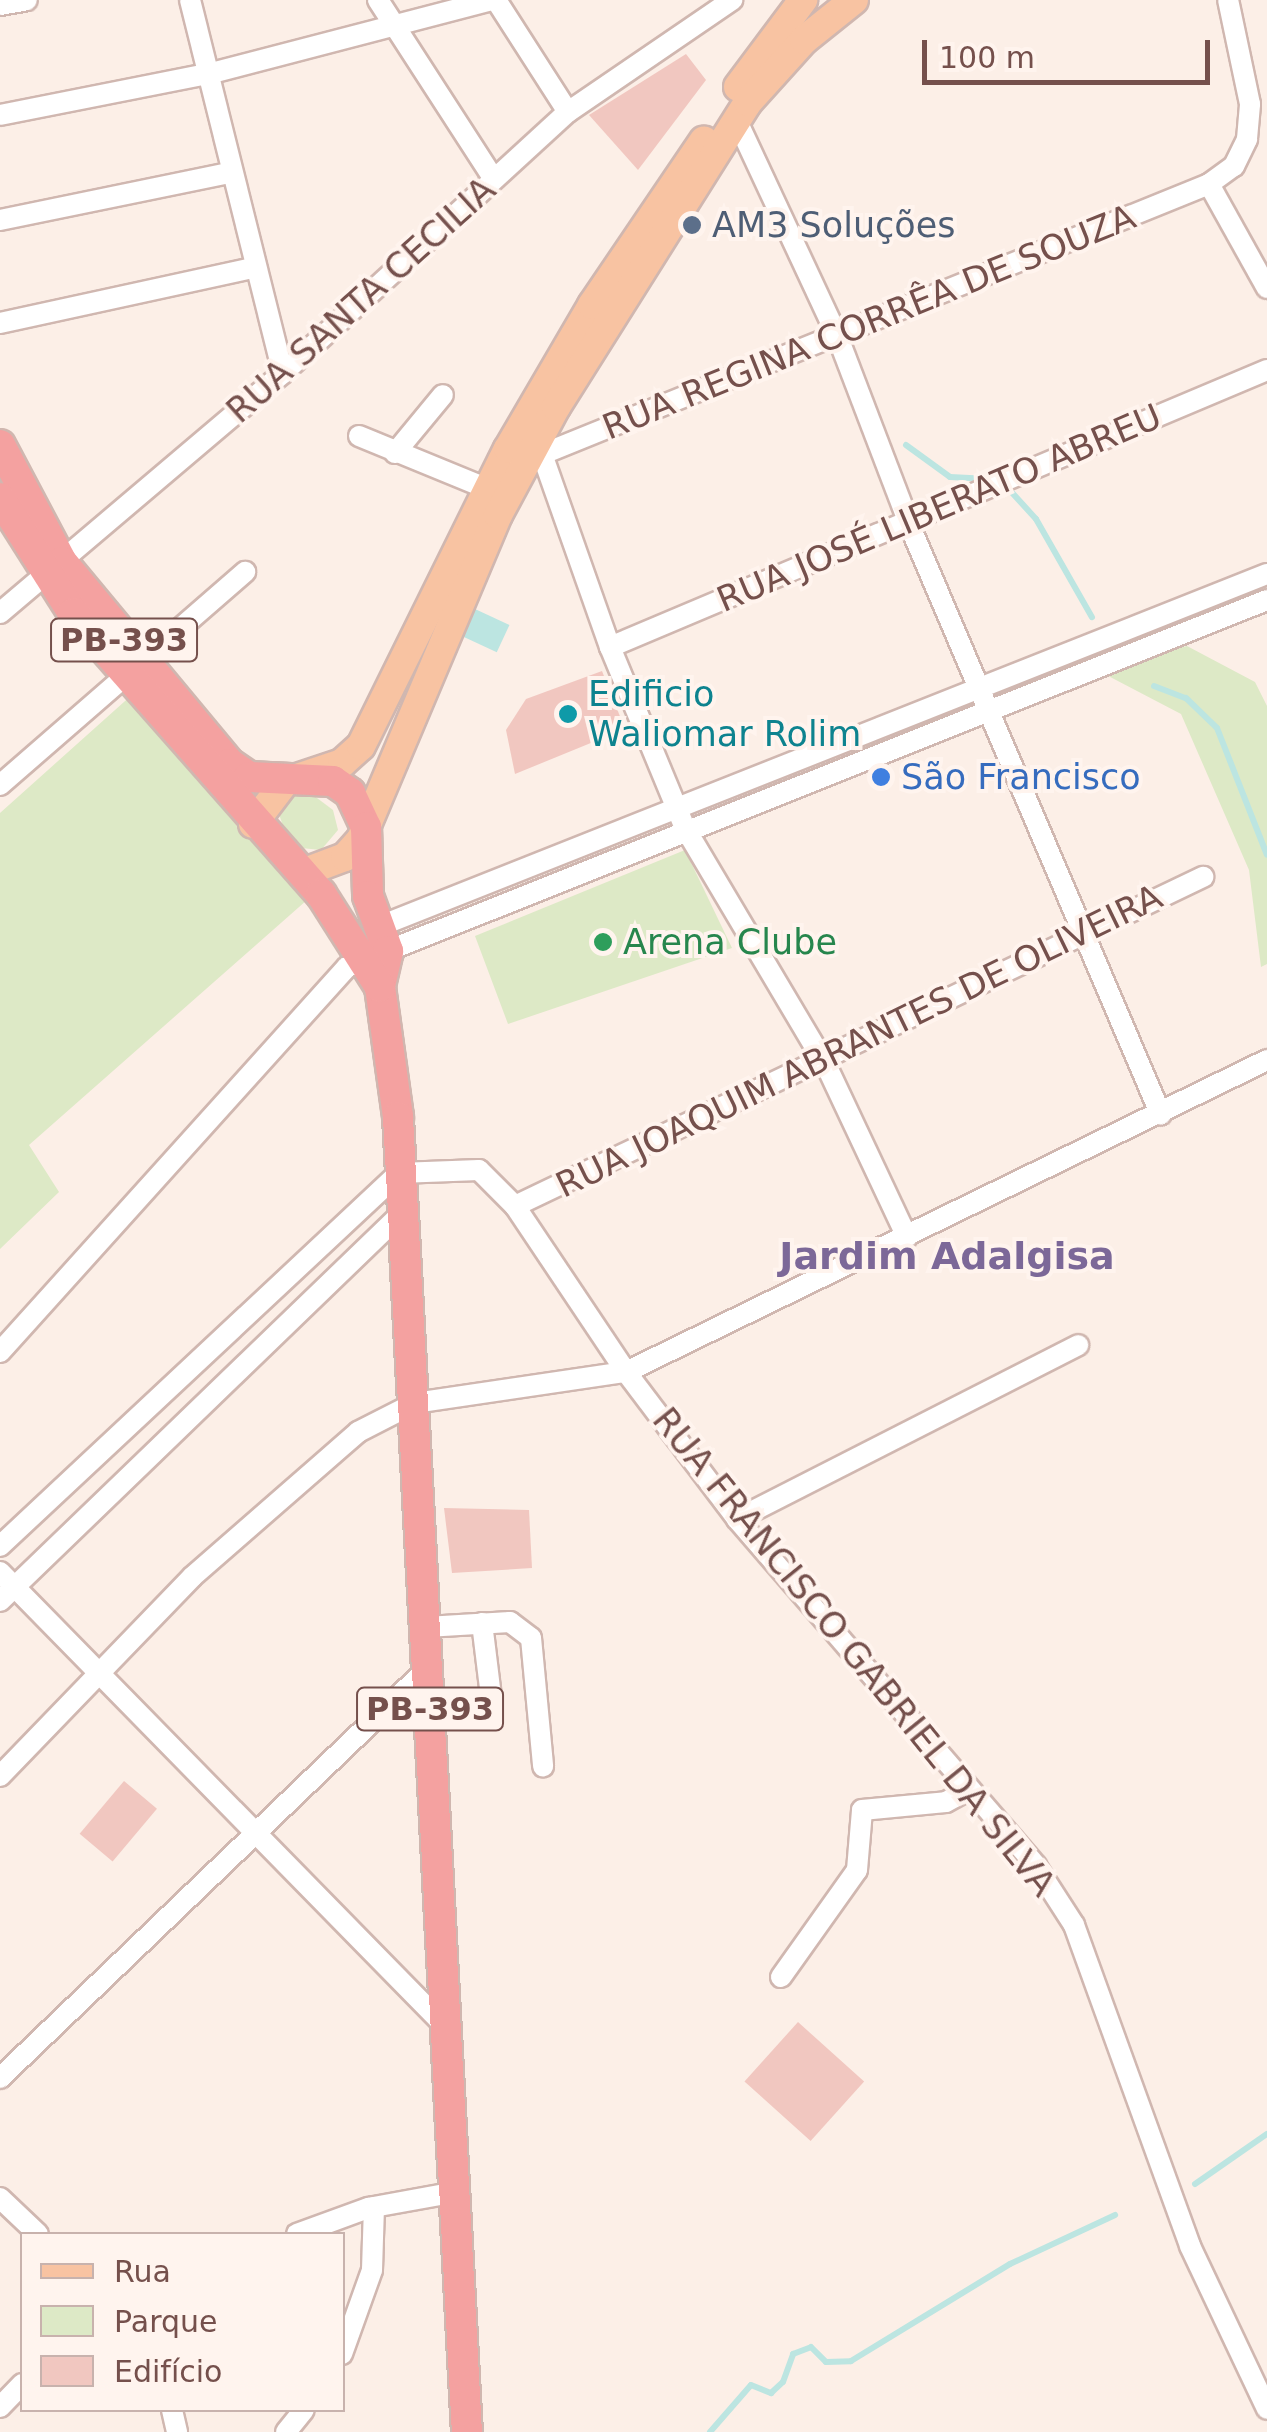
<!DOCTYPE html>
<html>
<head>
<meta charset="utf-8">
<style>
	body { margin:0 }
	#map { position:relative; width:1267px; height:2432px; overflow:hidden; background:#fcefe7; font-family:"DejaVu Sans",sans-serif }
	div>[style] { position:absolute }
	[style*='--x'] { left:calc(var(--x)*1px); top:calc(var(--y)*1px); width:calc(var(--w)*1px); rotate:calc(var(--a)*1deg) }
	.green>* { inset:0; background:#dde9c6 }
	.water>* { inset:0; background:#bce5e1; transform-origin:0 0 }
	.stream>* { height:6px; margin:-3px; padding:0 3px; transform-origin:3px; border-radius:3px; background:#bce5e1 }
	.building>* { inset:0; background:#f1c7c0; transform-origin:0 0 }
	.roads { filter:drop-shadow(2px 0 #d0b7b0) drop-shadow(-2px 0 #d0b7b0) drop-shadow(0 2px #d0b7b0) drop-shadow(0 -2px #d0b7b0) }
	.minor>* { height:20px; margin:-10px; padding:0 10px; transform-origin:10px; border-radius:10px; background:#fff }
	.major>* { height:28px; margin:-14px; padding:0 14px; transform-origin:14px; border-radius:14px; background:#f8c3a2 }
	.highway>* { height:30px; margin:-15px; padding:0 15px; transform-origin:15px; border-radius:15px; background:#f4a1a0 }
	.dots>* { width:28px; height:28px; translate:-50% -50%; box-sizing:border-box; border:5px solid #fff4ee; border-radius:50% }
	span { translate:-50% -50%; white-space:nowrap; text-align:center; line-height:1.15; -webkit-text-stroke:8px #fff4ee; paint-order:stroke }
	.shield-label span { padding:2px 8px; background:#fff4ee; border:2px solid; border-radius:8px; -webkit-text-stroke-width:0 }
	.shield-label { font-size:32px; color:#75504c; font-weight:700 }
	.service-label { font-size:35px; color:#4e5e75 }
	.left { translate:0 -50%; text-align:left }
	.street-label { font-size:35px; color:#75504c }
	.culture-label { font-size:35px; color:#0d838f }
	.shop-label { font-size:35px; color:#366cbe }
	.leisure-label { font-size:35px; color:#27864d }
	.neighbourhood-label { font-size:38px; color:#7c6898; font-weight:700 }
	.legend { position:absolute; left:20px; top:2232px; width:325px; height:180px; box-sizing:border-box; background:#fff4ee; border:2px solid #c8b2ad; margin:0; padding:12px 18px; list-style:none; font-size:30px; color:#75504c }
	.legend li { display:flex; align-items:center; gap:20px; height:50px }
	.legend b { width:50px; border:2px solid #c8b2ad }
	.scale { position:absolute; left:922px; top:40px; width:288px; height:45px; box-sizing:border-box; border:5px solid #75504c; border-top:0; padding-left:12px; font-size:30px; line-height:35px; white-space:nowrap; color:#75504c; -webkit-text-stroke:8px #fff4ee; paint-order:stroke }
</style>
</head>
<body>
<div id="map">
	<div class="green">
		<i style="clip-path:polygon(1187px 646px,1255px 682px,1267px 706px,1267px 964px,1261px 967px,1249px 870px,1181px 714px,1093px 668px)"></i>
		<i style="clip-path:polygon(134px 693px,307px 900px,29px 1145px,59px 1192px,0 1249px,0 813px)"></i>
		<i style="clip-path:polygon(291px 792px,309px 792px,333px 810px,338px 830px,321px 850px,301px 848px,286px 834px,276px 806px)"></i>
		<i style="clip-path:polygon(685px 850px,732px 948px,508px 1024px,475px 936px)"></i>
	</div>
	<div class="water">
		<i style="left:475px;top:609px;width:38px;height:30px;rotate:25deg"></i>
	</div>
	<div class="stream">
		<i style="--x:906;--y:445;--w:54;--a:36"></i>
		<i style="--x:950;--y:477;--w:39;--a:3"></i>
		<i style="--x:1005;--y:485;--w:46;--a:47.6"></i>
		<i style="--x:1036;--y:519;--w:113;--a:60.3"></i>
		<i style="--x:1154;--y:686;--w:34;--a:21"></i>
		<i style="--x:1186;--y:698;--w:43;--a:44.1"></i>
		<i style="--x:1217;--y:728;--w:136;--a:68.5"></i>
		<i style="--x:1195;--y:2184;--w:88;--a:-34.8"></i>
		<i style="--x:710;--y:2432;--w:62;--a:-48.9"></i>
		<i style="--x:751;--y:2385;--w:22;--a:22"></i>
		<i style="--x:771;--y:2393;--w:16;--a:-43"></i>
		<i style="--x:783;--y:2382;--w:30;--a:-70"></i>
		<i style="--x:793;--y:2354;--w:19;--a:-21"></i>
		<i style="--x:811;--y:2347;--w:21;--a:45"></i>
		<i style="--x:826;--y:2362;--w:25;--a:-2"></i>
		<i style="--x:851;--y:2361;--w:186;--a:-31.4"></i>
		<i style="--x:1010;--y:2264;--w:116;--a:-25"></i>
	</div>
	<div class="building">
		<i style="clip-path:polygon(686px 54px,706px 80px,638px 170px,589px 115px)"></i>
		<i style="clip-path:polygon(602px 671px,625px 729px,515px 774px,506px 730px,526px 699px)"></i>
		<i style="clip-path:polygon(444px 1508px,529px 1510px,532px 1568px,452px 1573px)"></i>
		<i style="left:124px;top:1781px;width:43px;height:69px;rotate:40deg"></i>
		<i style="left:798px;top:2022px;width:89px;height:80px;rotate:42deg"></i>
	</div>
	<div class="roads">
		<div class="minor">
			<i style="--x:190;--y:0;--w:384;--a:76"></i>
			<i style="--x:378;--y:0;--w:213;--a:57.1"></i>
			<i style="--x:496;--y:0;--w:133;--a:57.3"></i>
			<i style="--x:0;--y:5;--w:27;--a:-10"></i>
			<i style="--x:0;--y:115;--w:212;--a:-11.2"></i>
			<i style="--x:208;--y:74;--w:293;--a:-14.6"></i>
			<i style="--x:737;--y:121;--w:236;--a:65"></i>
			<i style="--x:837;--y:335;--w:202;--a:69.1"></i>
			<i style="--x:909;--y:524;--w:642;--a:66.91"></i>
			<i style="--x:1209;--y:184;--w:119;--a:60.9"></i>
			<i style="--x:0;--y:220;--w:233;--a:-11.6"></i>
			<i style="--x:0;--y:323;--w:262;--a:-12.3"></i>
			<i style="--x:359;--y:436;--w:139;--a:22.3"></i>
			<i style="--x:395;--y:453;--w:75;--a:-50.4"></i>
			<i style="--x:542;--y:454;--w:205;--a:70.6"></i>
			<i style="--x:610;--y:647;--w:196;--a:67.5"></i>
			<i style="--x:685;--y:828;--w:278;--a:59.3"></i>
			<i style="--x:827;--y:1067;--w:188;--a:64.8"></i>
			<i style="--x:528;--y:460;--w:735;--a:-22.06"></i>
			<i style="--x:1209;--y:184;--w:31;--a:-36"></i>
			<i style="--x:1234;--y:166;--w:30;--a:-64"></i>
			<i style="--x:1247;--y:139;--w:35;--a:-85"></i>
			<i style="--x:1250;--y:104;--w:106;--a:-101.9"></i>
			<i style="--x:0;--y:613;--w:371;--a:-40.3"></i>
			<i style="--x:283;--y:373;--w:386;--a:-42.5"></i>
			<i style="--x:568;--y:112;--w:199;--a:-34.3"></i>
			<i style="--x:610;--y:647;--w:713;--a:-22.86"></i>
			<i style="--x:0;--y:785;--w:325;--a:-41"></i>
			<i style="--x:380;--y:926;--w:954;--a:-21.65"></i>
			<i style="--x:515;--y:1206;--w:763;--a:-25.56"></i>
			<i style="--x:0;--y:1352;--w:518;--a:-47.97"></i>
			<i style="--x:347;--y:967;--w:990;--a:-21.75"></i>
			<i style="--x:737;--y:1519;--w:383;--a:-27"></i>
			<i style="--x:0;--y:1546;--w:546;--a:-43.07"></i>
			<i style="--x:399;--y:1173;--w:80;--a:-2.1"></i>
			<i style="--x:479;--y:1170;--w:51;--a:45"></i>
			<i style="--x:515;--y:1206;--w:200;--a:56.2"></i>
			<i style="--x:626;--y:1372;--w:184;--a:52.9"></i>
			<i style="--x:737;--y:1519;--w:458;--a:49.2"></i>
			<i style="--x:1036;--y:1866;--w:70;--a:57.2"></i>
			<i style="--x:1074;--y:1925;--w:341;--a:70.1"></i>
			<i style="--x:1190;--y:2246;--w:180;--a:64.7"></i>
			<i style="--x:0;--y:1572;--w:633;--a:45.58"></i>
			<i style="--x:0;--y:1601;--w:556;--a:-43.98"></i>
			<i style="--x:482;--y:1623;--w:83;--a:83"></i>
			<i style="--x:426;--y:1627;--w:84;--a:-3.4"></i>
			<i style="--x:510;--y:1622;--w:26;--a:37"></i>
			<i style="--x:531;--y:1638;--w:129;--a:84.6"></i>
			<i style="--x:0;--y:1776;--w:277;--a:-46"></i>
			<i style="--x:192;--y:1577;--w:220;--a:-41.1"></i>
			<i style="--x:358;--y:1432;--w:64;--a:-27"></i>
			<i style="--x:415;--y:1403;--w:213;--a:-8.4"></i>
			<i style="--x:626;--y:1372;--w:713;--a:-25.95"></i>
			<i style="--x:781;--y:1977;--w:131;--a:-54.6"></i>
			<i style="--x:857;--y:1870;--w:60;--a:-85.2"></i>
			<i style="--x:862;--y:1810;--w:84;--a:-5.4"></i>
			<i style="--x:946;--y:1802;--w:26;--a:-29"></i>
			<i style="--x:0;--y:2078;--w:593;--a:-43.77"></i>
			<i style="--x:0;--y:2198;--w:52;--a:43.5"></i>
			<i style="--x:297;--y:2234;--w:76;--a:-20.1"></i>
			<i style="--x:368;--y:2208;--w:89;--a:-10.3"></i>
			<i style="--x:342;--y:2354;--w:89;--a:-70.3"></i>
			<i style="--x:372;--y:2270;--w:63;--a:-88.2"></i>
			<i style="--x:0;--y:2407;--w:32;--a:-46"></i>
			<i style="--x:172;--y:2410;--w:23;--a:77"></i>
			<i style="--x:286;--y:2432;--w:28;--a:-51"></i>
		</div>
		<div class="major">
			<i style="--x:738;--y:87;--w:109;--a:-53.2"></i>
			<i style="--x:253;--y:824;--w:53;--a:-52.7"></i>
			<i style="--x:285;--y:782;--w:60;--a:-18.4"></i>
			<i style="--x:342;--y:763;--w:25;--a:-42"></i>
			<i style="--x:361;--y:746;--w:331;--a:-63.7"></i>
			<i style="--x:508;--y:449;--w:167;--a:-59.7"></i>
			<i style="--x:592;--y:305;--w:199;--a:-55.8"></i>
			<i style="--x:302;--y:873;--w:46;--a:-20.4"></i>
			<i style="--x:345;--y:857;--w:24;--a:-48"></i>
			<i style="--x:361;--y:839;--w:352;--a:-67.1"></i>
			<i style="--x:498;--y:515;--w:123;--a:-61.8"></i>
			<i style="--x:556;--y:407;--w:360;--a:-57.8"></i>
			<i style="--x:748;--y:102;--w:84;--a:-47.9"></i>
			<i style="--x:804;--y:40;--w:64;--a:-38.7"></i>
		</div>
		<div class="highway">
			<i style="--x:0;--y:445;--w:132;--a:62.1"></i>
			<i style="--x:62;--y:562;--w:263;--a:50.3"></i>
			<i style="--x:230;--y:764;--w:23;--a:34"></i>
			<i style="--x:249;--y:777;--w:84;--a:2.7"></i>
			<i style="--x:333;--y:781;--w:21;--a:35"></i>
			<i style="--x:350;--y:793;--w:38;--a:65"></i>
			<i style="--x:366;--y:827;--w:69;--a:88.3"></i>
			<i style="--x:368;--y:896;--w:59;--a:70"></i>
			<i style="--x:388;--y:951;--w:37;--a:103"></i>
			<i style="--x:380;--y:987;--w:131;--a:82.1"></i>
			<i style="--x:398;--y:1117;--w:1317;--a:87"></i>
			<i style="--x:0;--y:498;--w:136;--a:57.6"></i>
			<i style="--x:73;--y:613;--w:375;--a:48.6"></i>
			<i style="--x:321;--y:894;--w:110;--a:57.6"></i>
		</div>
	</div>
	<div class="dots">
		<i style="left:692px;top:225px;background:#5c6f8a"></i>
		<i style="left:568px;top:714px;background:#0f9aa8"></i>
		<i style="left:881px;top:777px;background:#3f7fe0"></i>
		<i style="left:603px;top:942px;background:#2e9e5b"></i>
	</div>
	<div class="shield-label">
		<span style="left:124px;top:640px">PB-393</span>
		<span style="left:430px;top:1709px">PB-393</span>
	</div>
	<div class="service-label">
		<span class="left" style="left:712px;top:225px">AM3 Soluções</span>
	</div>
	<div class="street-label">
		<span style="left:361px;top:300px;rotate:-42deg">RUA SANTA CECILIA</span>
		<span style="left:869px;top:322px;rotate:-22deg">RUA REGINA CORRÊA DE SOUZA</span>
		<span style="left:939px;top:508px;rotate:-23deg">RUA JOSÉ LIBERATO ABREU</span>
		<span style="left:859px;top:1041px;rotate:-26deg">RUA JOAQUIM ABRANTES DE OLIVEIRA</span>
		<span style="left:854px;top:1652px;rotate:51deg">RUA FRANCISCO GABRIEL DA SILVA</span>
	</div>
	<div class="culture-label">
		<span class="left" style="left:588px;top:714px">Edificio<br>Waliomar Rolim</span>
	</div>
	<div class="shop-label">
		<span class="left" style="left:901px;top:777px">São Francisco</span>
	</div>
	<div class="leisure-label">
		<span class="left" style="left:623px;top:942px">Arena Clube</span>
	</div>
	<div class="neighbourhood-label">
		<span style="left:947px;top:1257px">Jardim Adalgisa</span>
	</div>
	<ul class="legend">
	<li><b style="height:12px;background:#f8c3a2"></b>Rua</li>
	<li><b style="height:28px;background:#dde9c6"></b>Parque</li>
	<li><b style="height:28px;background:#f1c7c0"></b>Edifício</li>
	</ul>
	<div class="scale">100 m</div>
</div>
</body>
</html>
